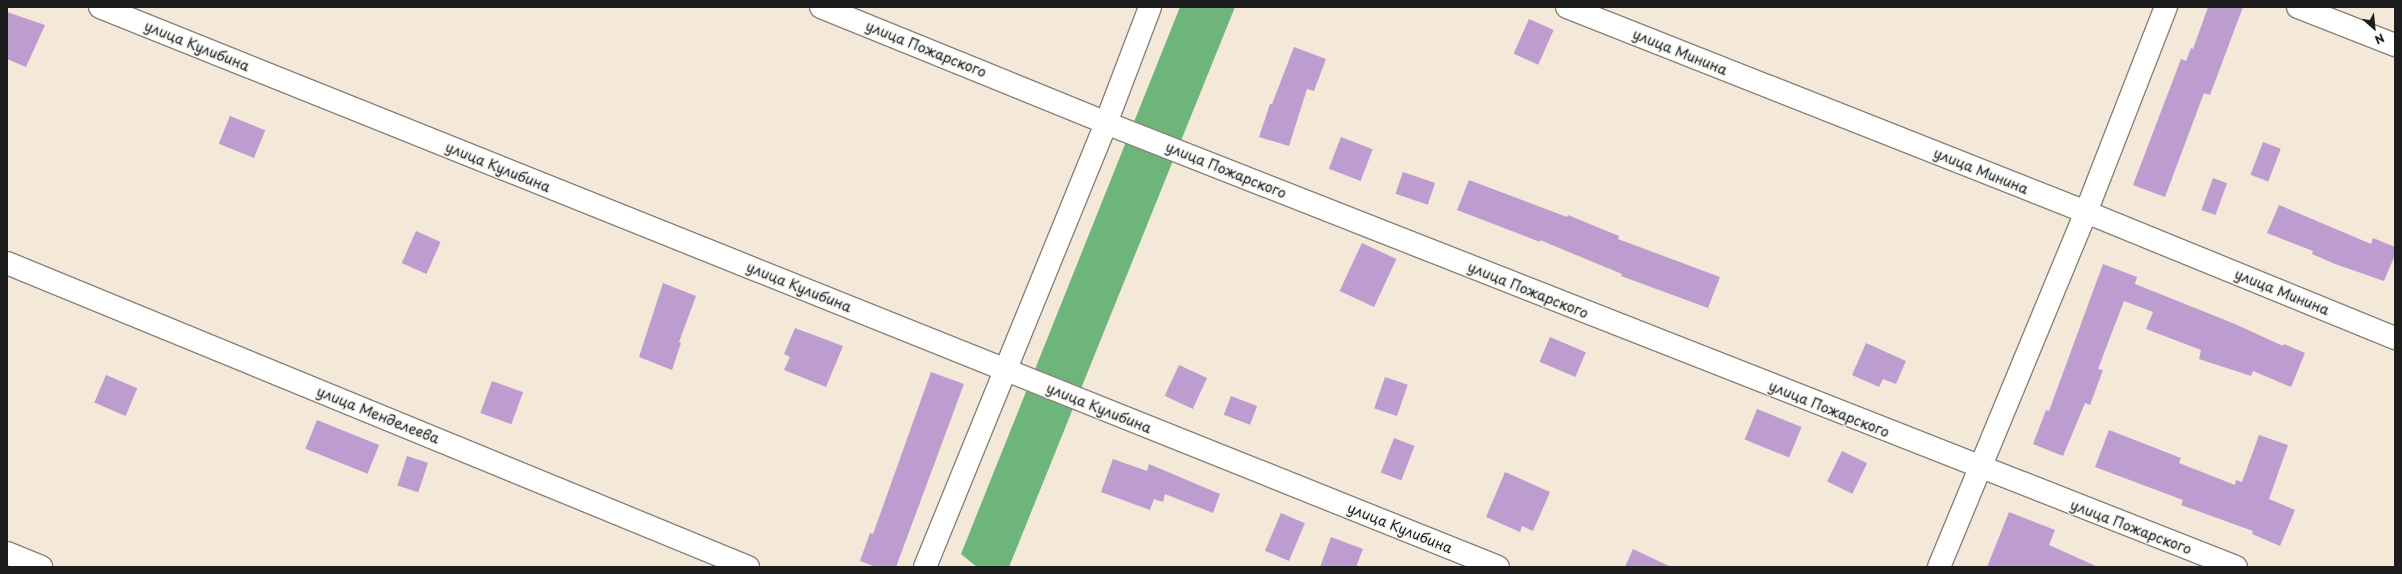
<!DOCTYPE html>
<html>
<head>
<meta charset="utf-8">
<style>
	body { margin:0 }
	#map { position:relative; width:2402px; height:574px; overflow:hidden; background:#f4e9d9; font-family:"Playpen Sans",sans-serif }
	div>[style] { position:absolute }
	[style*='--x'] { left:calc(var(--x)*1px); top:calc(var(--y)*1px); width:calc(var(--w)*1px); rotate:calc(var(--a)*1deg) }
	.forest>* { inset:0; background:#6db57a }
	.building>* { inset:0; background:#bd9cd0; transform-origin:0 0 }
	.roads { filter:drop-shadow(1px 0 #88827a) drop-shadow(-1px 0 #88827a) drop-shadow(0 1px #88827a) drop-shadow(0 -1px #88827a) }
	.street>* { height:22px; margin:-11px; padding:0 11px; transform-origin:11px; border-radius:11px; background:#fff }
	span { translate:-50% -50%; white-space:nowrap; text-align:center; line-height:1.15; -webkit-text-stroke:3px #f6f6f2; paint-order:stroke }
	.street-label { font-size:14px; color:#1c1c1c }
	.frame { position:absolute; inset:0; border:8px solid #1c1c1c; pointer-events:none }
	.north { position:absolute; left:2354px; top:8px; width:40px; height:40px; -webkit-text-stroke:3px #f6f6f2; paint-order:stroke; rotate:153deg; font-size:11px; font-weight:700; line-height:16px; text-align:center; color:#1c1c1c }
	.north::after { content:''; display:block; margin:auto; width:14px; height:18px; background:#1c1c1c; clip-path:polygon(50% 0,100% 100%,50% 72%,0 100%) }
</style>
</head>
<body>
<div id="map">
	<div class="forest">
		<i style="clip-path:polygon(1180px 7px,1235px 7px,1009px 567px,977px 567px,961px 554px)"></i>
	</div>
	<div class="building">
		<i style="clip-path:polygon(2208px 7px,2243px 7px,2210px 95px,2204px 93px,2165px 197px,2133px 185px,2181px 59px,2186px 61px,2191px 48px,2193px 49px)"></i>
		<i style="clip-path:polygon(7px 12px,45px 25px,26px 67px,7px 59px)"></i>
		<i style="left:1529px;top:19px;width:27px;height:38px;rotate:24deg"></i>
		<i style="clip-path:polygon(1294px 47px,1326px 59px,1314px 91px,1307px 89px,1289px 146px,1259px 137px,1270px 104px,1272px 104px)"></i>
		<i style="left:230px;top:116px;width:38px;height:30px;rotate:22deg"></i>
		<i style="left:1341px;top:137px;width:34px;height:34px;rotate:21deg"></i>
		<i style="left:2263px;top:142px;width:19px;height:35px;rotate:21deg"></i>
		<i style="left:1403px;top:172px;width:34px;height:23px;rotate:19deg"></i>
		<i style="left:2213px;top:178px;width:15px;height:34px;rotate:20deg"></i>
		<i style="clip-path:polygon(1469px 180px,1567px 217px,1568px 215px,1619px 236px,1618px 239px,1720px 277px,1708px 308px,1621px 276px,1622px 274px,1540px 240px,1540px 242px,1457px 210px)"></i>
		<i style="clip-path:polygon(2279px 205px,2371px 244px,2373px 238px,2395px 247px,2395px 255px,2384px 281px,2335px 264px,2312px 254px,2313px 251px,2267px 233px)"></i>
		<i style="left:416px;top:231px;width:27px;height:35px;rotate:24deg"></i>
		<i style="left:1362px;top:243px;width:38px;height:53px;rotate:25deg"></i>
		<i style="clip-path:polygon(2103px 264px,2137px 277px,2135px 284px,2235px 324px,2283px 346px,2284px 344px,2305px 353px,2291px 387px,2253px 371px,2251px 376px,2199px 359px,2201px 350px,2146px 329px,2153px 312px,2124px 301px,2098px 369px,2103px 370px,2090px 405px,2085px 403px,2063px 456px,2033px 444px,2046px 410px,2049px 411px)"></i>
		<i style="clip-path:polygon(663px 283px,696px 296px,679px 342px,681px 343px,672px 370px,639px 357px)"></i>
		<i style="clip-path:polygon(795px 328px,843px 346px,826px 387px,784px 370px,790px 357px,784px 354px)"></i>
		<i style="left:1550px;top:337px;width:39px;height:27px;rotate:23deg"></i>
		<i style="clip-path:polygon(1866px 343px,1906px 361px,1896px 384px,1883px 379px,1879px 387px,1852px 375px)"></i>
		<i style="left:1179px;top:365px;width:31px;height:34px;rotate:25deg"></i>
		<i style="clip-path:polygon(931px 372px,964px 384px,896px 567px,876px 567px,860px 561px,870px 533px,873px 534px)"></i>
		<i style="left:106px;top:375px;width:34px;height:30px;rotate:23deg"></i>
		<i style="left:1385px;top:377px;width:24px;height:33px;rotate:19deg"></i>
		<i style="left:492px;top:381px;width:33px;height:34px;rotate:20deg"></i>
		<i style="left:1231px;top:396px;width:28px;height:20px;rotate:21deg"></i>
		<i style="left:1757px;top:409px;width:48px;height:33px;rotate:22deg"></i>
		<i style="left:317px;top:420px;width:67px;height:31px;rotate:22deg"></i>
		<i style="clip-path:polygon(2109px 430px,2181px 458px,2179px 463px,2235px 485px,2236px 480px,2242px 482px,2259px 435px,2288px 445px,2269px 499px,2295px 510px,2280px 546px,2252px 534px,2253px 531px,2181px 505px,2183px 500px,2095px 467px)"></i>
		<i style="left:1394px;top:438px;width:22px;height:37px;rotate:21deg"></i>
		<i style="left:1842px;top:451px;width:28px;height:34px;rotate:26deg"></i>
		<i style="left:407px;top:456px;width:22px;height:31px;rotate:18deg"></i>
		<i style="clip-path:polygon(1113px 459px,1147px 471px,1149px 464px,1220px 494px,1213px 513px,1165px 494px,1163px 502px,1154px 499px,1150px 510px,1101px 492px)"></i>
		<i style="clip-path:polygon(1505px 472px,1550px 492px,1533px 531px,1522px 526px,1520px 532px,1486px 517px)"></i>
		<i style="clip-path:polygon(2009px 512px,2055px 530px,2049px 545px,2098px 567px,1987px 567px)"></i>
		<i style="left:1281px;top:513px;width:26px;height:41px;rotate:23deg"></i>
		<i style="clip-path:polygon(1331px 537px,1363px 549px,1356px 567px,1320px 567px)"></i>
		<i style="clip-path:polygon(1633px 549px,1671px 567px,1625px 567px)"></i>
	</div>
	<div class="roads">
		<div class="street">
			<i style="--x:100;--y:7;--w:1506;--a:21.83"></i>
			<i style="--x:821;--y:7;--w:308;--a:22.1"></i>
			<i style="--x:1106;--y:123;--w:1214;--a:21.45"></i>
			<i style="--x:1567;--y:7;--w:558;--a:21.55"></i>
			<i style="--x:2086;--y:212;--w:334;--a:22.2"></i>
			<i style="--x:2298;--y:7;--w:104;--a:21.4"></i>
			<i style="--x:7;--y:263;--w:801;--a:22.31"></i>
			<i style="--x:7;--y:553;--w:37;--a:22"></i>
			<i style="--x:925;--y:567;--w:479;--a:-67.8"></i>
			<i style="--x:1106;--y:123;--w:124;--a:-69.2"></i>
			<i style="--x:1939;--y:567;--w:384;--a:-67.5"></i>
			<i style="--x:2086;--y:212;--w:220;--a:-68.7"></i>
		</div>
	</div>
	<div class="street-label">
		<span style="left:197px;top:46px;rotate:22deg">улица Кулибина</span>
		<span style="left:926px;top:49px;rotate:22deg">улица Пожарского</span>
		<span style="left:1680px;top:52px;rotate:22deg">улица Минина</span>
		<span style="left:498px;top:167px;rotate:22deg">улица Кулибина</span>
		<span style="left:1226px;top:170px;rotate:22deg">улица Пожарского</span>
		<span style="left:1981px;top:171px;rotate:22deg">улица Минина</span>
		<span style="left:799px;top:287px;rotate:22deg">улица Кулибина</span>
		<span style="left:1528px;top:290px;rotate:22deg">улица Пожарского</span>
		<span style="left:2282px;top:292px;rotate:22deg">улица Минина</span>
		<span style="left:1099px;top:408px;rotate:22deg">улица Кулибина</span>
		<span style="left:1829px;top:409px;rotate:22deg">улица Пожарского</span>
		<span style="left:378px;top:415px;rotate:22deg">улица Менделеева</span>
		<span style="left:2131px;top:527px;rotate:21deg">улица Пожарского</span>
		<span style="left:1400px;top:528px;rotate:22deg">улица Кулибина</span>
	</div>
	<div class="frame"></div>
	<div class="north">N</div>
</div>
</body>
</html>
